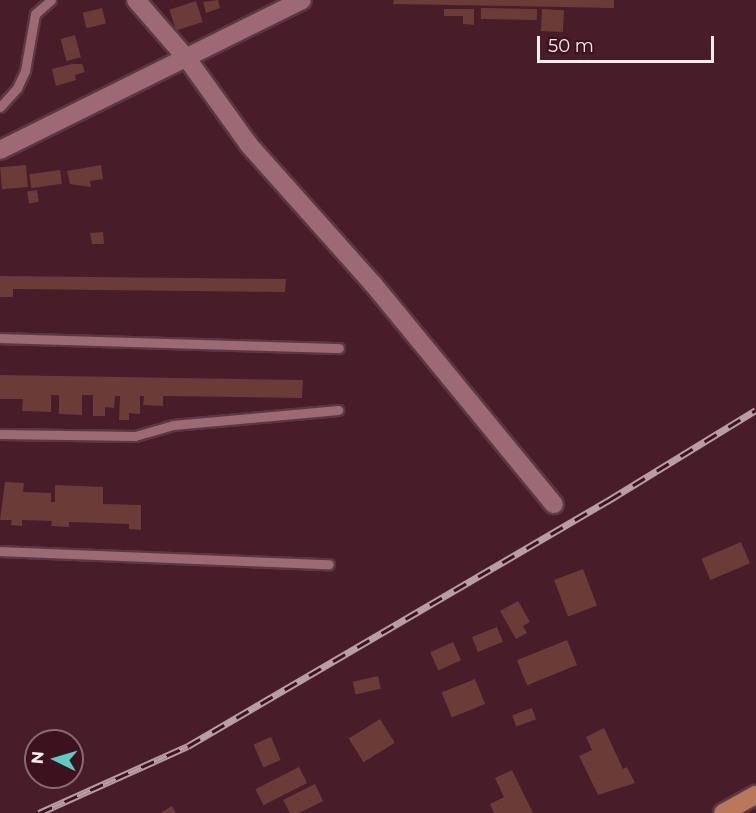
<!DOCTYPE html>
<html>
<head>
<meta charset="utf-8">
<style>
	body { margin:0 }
	#map { position:relative; width:756px; height:813px; overflow:hidden; background:#481c28; font-family:Montserrat,sans-serif }
	div>[style] { position:absolute }
	[style*='--x'] { left:calc(var(--x)*1px); top:calc(var(--y)*1px); width:calc(var(--w)*1px); rotate:calc(var(--a)*1deg) }
	.building>* { inset:0; background:#6b3b37; transform-origin:0 0 }
	.roads { filter:drop-shadow(2px 0 #5a3842) drop-shadow(-2px 0 #5a3842) drop-shadow(0 2px #5a3842) drop-shadow(0 -2px #5a3842) }
	.lane>* { height:9px; margin:-4.5px; padding:0 4.5px; transform-origin:4.5px; border-radius:4.5px; background:#9d6974 }
	.street>* { height:18px; margin:-9px; padding:0 9px; transform-origin:9px; border-radius:9px; background:#9d6974 }
	.secondary>* { height:18px; margin:-9px; padding:0 9px; transform-origin:9px; border-radius:9px; background:#b9785a }
	.rail>* { height:7px; margin-top:-3.5px; transform-origin:0; background:repeating-linear-gradient(90deg,#3d121e 0 14px,#b79ea4 0 28px); box-sizing:border-box; border-block:2px solid #b79ea4 }
	span { translate:-50% -50%; white-space:nowrap; text-align:center; line-height:1.15; -webkit-text-stroke:4.5px #3d121e; paint-order:stroke }
	.north { position:absolute; left:24px; top:729px; width:60px; height:60px; box-sizing:border-box; background:#3d121e; border:2px solid #896a72; border-radius:50%; rotate:275deg; font-size:16px; font-weight:700; line-height:24px; text-align:center; color:#fbeff1 }
	.north::after { content:''; display:block; margin:auto; width:21px; height:27px; background:#57cec1; clip-path:polygon(50% 0,100% 100%,50% 72%,0 100%) }
	.scale { position:absolute; left:537px; top:36px; width:177px; height:27px; box-sizing:border-box; border:3px solid #fbeff1; border-top:0; padding-left:8px; font-size:18px; line-height:21px; white-space:nowrap; color:#fbeff1; -webkit-text-stroke:4px #3d121e; paint-order:stroke }
</style>
</head>
<body>
<div id="map">
	<div class="building">
		<i style="clip-path:polygon(218px 0,220px 8px,206px 13px,203px 2px)"></i>
		<i style="clip-path:polygon(394px 0,614px 0,614px 8px,393px 4px)"></i>
		<i style="left:196px;top:1px;width:22px;height:28px;rotate:72deg"></i>
		<i style="left:102px;top:8px;width:16px;height:20px;rotate:76deg"></i>
		<i style="left:481px;top:8px;width:56px;height:11px;rotate:1deg"></i>
		<i style="clip-path:polygon(444px 9px,474px 9px,474px 25px,463px 24px,463px 16px,444px 16px)"></i>
		<i style="left:542px;top:9px;width:22px;height:22px;rotate:3deg"></i>
		<i style="left:75px;top:35px;width:23px;height:15px;rotate:75deg"></i>
		<i style="clip-path:polygon(72px 64px,82px 64px,85px 72px,75px 75px,76px 80px,56px 86px,52px 69px)"></i>
		<i style="left:26px;top:165px;width:22px;height:26px;rotate:85deg"></i>
		<i style="clip-path:polygon(101px 165px,103px 179px,90px 181px,91px 187px,70px 184px,67px 171px)"></i>
		<i style="left:60px;top:170px;width:14px;height:31px;rotate:82deg"></i>
		<i style="left:37px;top:190px;width:12px;height:10px;rotate:81deg"></i>
		<i style="clip-path:polygon(103px 232px,104px 244px,92px 244px,90px 233px)"></i>
		<i style="clip-path:polygon(0 276px,286px 279px,285px 292px,13px 289px,13px 297px,0 297px)"></i>
		<i style="clip-path:polygon(0 375px,303px 380px,302px 398px,163px 396px,163px 406px,143px 405px,144px 396px,140px 396px,140px 414px,129px 413px,129px 420px,119px 420px,120px 396px,115px 396px,114px 408px,105px 407px,105px 416px,93px 416px,93px 395px,82px 395px,82px 415px,59px 414px,59px 395px,51px 395px,51px 412px,22px 411px,23px 399px,0 399px)"></i>
		<i style="clip-path:polygon(5px 482px,24px 483px,23px 492px,51px 493px,51px 502px,55px 502px,55px 485px,103px 487px,103px 504px,141px 505px,141px 530px,129px 529px,129px 524px,69px 522px,69px 527px,51px 526px,52px 521px,22px 520px,22px 526px,11px 525px,12px 520px,0 520px)"></i>
		<i style="left:741px;top:542px;width:23px;height:43px;rotate:67deg"></i>
		<i style="left:583px;top:569px;width:39px;height:31px;rotate:69deg"></i>
		<i style="clip-path:polygon(518px 601px,530px 622px,523px 626px,527px 633px,516px 639px,500px 611px)"></i>
		<i style="left:497px;top:627px;width:16px;height:27px;rotate:68deg"></i>
		<i style="left:567px;top:640px;width:27px;height:54px;rotate:68deg"></i>
		<i style="left:453px;top:642px;width:20px;height:25px;rotate:66deg"></i>
		<i style="left:378px;top:676px;width:13px;height:26px;rotate:77deg"></i>
		<i style="left:475px;top:679px;width:27px;height:36px;rotate:68deg"></i>
		<i style="left:532px;top:708px;width:12px;height:21px;rotate:70deg"></i>
		<i style="left:380px;top:719px;width:28px;height:37px;rotate:58deg"></i>
		<i style="clip-path:polygon(604px 728px,623px 769px,627px 767px,635px 783px,598px 795px,579px 756px,592px 750px,586px 737px)"></i>
		<i style="left:271px;top:737px;width:25px;height:19px;rotate:67deg"></i>
		<i style="left:299px;top:767px;width:18px;height:49px;rotate:63deg"></i>
		<i style="clip-path:polygon(512px 770px,533px 813px,494px 813px,490px 804px,504px 797px,495px 778px)"></i>
		<i style="clip-path:polygon(315px 784px,323px 801px,299px 813px,290px 813px,283px 800px)"></i>
		<i style="clip-path:polygon(172px 806px,176px 813px,160px 813px)"></i>
	</div>
	<div class="roads">
		<div class="lane">
			<i style="--x:0;--y:107;--w:25;--a:-48"></i>
			<i style="--x:17;--y:88;--w:19;--a:-65"></i>
			<i style="--x:25;--y:71;--w:58;--a:-80"></i>
			<i style="--x:35;--y:14;--w:21;--a:-41"></i>
			<i style="--x:0;--y:338;--w:339;--a:1.7"></i>
			<i style="--x:0;--y:434;--w:135;--a:0.8"></i>
			<i style="--x:135;--y:436;--w:40;--a:-16"></i>
			<i style="--x:173;--y:425;--w:166;--a:-5.2"></i>
			<i style="--x:0;--y:551;--w:329;--a:2.3"></i>
		</div>
		<div class="street">
			<i style="--x:136;--y:0;--w:79;--a:49.1"></i>
			<i style="--x:188;--y:60;--w:105;--a:54.3"></i>
			<i style="--x:249;--y:145;--w:186;--a:48.3"></i>
			<i style="--x:373;--y:284;--w:285;--a:50.6"></i>
			<i style="--x:0;--y:150;--w:337;--a:-26.4"></i>
		</div>
		<div class="secondary">
			<i style="--x:723;--y:813;--w:38;--a:-29"></i>
		</div>
	</div>
	<div class="rail">
		<i style="--x:39;--y:813;--w:163;--a:-24.2"></i>
		<i style="--x:188;--y:746;--w:488;--a:-30.3"></i>
		<i style="--x:609;--y:500;--w:172;--a:-31.5"></i>
	</div>
	<div class="north">N</div>
	<div class="scale">50 m</div>
</div>
</body>
</html>
